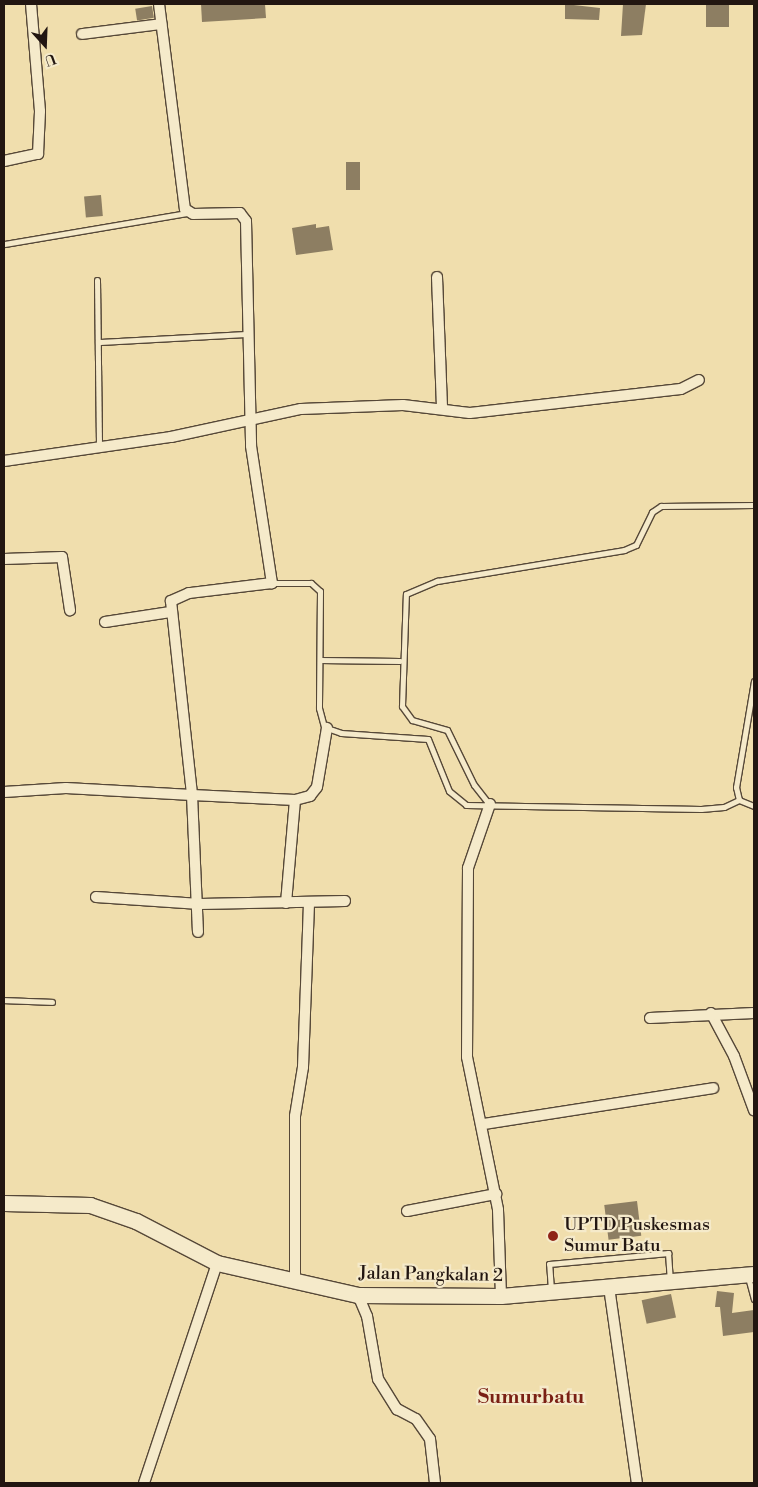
<!DOCTYPE html>
<html>
<head>
<meta charset="utf-8">
<style>
	body { margin:0 }
	#map { position:relative; width:758px; height:1487px; overflow:hidden; background:#f0dead; font-family:"Libre Bodoni",serif }
	div>[style] { position:absolute }
	[style*='--x'] { left:calc(var(--x)*1px); top:calc(var(--y)*1px); width:calc(var(--w)*1px); rotate:calc(var(--a)*1deg) }
	.building>* { inset:0; background:#8d7e62; transform-origin:0 0 }
	.roads { filter:drop-shadow(1px 0 #564838) drop-shadow(-1px 0 #564838) drop-shadow(0 1px #564838) drop-shadow(0 -1px #564838) }
	.lane>* { height:5px; margin:-2.5px; padding:0 2.5px; transform-origin:2.5px; border-radius:2.5px; background:#f5eaca }
	.street>* { height:10px; margin:-5px; padding:0 5px; transform-origin:5px; border-radius:5px; background:#f5eaca }
	.secondary>* { height:15px; margin:-7.5px; padding:0 7.5px; transform-origin:7.5px; border-radius:7.5px; background:#f5eaca }
	.dots>* { width:14px; height:14px; translate:-50% -50%; box-sizing:border-box; border:2px solid #f5eaca; border-radius:50% }
	span { translate:-50% -50%; white-space:nowrap; text-align:center; line-height:1.15; -webkit-text-stroke:4.5px #f5eaca; paint-order:stroke }
	.poi-label { font-size:18px; color:#221611 }
	.left { translate:0 -50%; text-align:left }
	.street-label { font-size:18px; color:#221611 }
	.quarter-label { font-size:20px; color:#7a1f14; font-weight:700 }
	.frame { position:absolute; inset:0; border:5px solid #221611; pointer-events:none }
	.north { position:absolute; left:20px; top:20px; width:50px; height:50px; -webkit-text-stroke:4px #f5eaca; paint-order:stroke; rotate:160deg; font-size:14px; font-weight:700; line-height:20px; text-align:center; color:#221611 }
	.north::after { content:''; display:block; margin:auto; width:18px; height:22px; background:#221611; clip-path:polygon(50% 0,100% 100%,50% 72%,0 100%) }
</style>
</head>
<body>
<div id="map">
	<div class="building">
		<i style="clip-path:polygon(201px 4px,265px 4px,266px 18px,202px 22px)"></i>
		<i style="clip-path:polygon(565px 4px,600px 8px,599px 20px,565px 19px)"></i>
		<i style="clip-path:polygon(623px 4px,646px 4px,642px 35px,621px 36px)"></i>
		<i style="left:706px;top:4px;width:23px;height:23px"></i>
		<i style="left:152px;top:6px;width:12px;height:17px;rotate:81deg"></i>
		<i style="left:346px;top:162px;width:14px;height:28px"></i>
		<i style="left:101px;top:195px;width:21px;height:17px;rotate:85deg"></i>
		<i style="clip-path:polygon(316px 224px,316px 228px,329px 226px,333px 250px,296px 255px,292px 228px)"></i>
		<i style="left:637px;top:1201px;width:35px;height:33px;rotate:83deg"></i>
		<i style="clip-path:polygon(717px 1291px,734px 1293px,732px 1313px,754px 1310px,754px 1332px,723px 1336px,720px 1307px,715px 1307px)"></i>
		<i style="left:671px;top:1294px;width:24px;height:30px;rotate:78deg"></i>
	</div>
	<div class="roads">
		<div class="lane">
			<i style="--x:4;--y:244;--w:186;--a:-9.6"></i>
			<i style="--x:97;--y:280;--w:165;--a:89.3"></i>
			<i style="--x:98;--y:342;--w:150;--a:-3.1"></i>
			<i style="--x:272;--y:583;--w:39;--a:0"></i>
			<i style="--x:311;--y:583;--w:12;--a:42"></i>
			<i style="--x:320;--y:591;--w:117;--a:90.5"></i>
			<i style="--x:319;--y:708;--w:20;--a:75"></i>
			<i style="--x:324;--y:727;--w:18;--a:19"></i>
			<i style="--x:341;--y:733;--w:87;--a:3.9"></i>
			<i style="--x:428;--y:739;--w:56;--a:68"></i>
			<i style="--x:449;--y:791;--w:22;--a:39"></i>
			<i style="--x:466;--y:805;--w:235;--a:1"></i>
			<i style="--x:701;--y:809;--w:23;--a:-5"></i>
			<i style="--x:724;--y:807;--w:17;--a:-25"></i>
			<i style="--x:320;--y:660;--w:80;--a:0.7"></i>
			<i style="--x:754;--y:681;--w:108;--a:99.6"></i>
			<i style="--x:736;--y:787;--w:13;--a:77"></i>
			<i style="--x:739;--y:800;--w:16;--a:22"></i>
			<i style="--x:489;--y:804;--w:24;--a:-128"></i>
			<i style="--x:474;--y:785;--w:61;--a:-116.1"></i>
			<i style="--x:447;--y:730;--w:36;--a:-164"></i>
			<i style="--x:412;--y:720;--w:17;--a:-126"></i>
			<i style="--x:402;--y:706;--w:112;--a:-88"></i>
			<i style="--x:406;--y:594;--w:34;--a:-23"></i>
			<i style="--x:437;--y:581;--w:190;--a:-9.4"></i>
			<i style="--x:624;--y:550;--w:13;--a:-23"></i>
			<i style="--x:636;--y:545;--w:37;--a:-64"></i>
			<i style="--x:652;--y:512;--w:11;--a:-34"></i>
			<i style="--x:661;--y:506;--w:93;--a:-0.6"></i>
			<i style="--x:4;--y:1000;--w:48;--a:2.4"></i>
			<i style="--x:748;--y:1277;--w:23;--a:75"></i>
			<i style="--x:551;--y:1290;--w:26;--a:-94"></i>
			<i style="--x:549;--y:1264;--w:120;--a:-5.3"></i>
			<i style="--x:668;--y:1253;--w:27;--a:86"></i>
		</div>
		<div class="street">
			<i style="--x:159;--y:4;--w:207;--a:82.8"></i>
			<i style="--x:185;--y:209;--w:9;--a:32"></i>
			<i style="--x:193;--y:214;--w:47;--a:-1.2"></i>
			<i style="--x:240;--y:213;--w:10;--a:53"></i>
			<i style="--x:246;--y:221;--w:225;--a:88.7"></i>
			<i style="--x:251;--y:446;--w:139;--a:81.3"></i>
			<i style="--x:272;--y:583;--w:84;--a:173.1"></i>
			<i style="--x:189;--y:593;--w:20;--a:156"></i>
			<i style="--x:171;--y:601;--w:195;--a:83.8"></i>
			<i style="--x:192;--y:795;--w:103;--a:2.8"></i>
			<i style="--x:295;--y:800;--w:16;--a:-15"></i>
			<i style="--x:310;--y:796;--w:11;--a:-52"></i>
			<i style="--x:317;--y:787;--w:60;--a:-80.4"></i>
			<i style="--x:82;--y:34;--w:80;--a:-7.2"></i>
			<i style="--x:4;--y:161;--w:35;--a:-12"></i>
			<i style="--x:38;--y:154;--w:43;--a:-87.3"></i>
			<i style="--x:40;--y:111;--w:107;--a:-94.8"></i>
			<i style="--x:437;--y:277;--w:131;--a:87.8"></i>
			<i style="--x:4;--y:461;--w:169;--a:-8.2"></i>
			<i style="--x:171;--y:437;--w:133;--a:-12.2"></i>
			<i style="--x:301;--y:409;--w:102;--a:-2.2"></i>
			<i style="--x:403;--y:405;--w:67;--a:6.8"></i>
			<i style="--x:470;--y:413;--w:212;--a:-6.5"></i>
			<i style="--x:681;--y:389;--w:20;--a:-27"></i>
			<i style="--x:4;--y:559;--w:58;--a:-2"></i>
			<i style="--x:62;--y:557;--w:54;--a:81.4"></i>
			<i style="--x:105;--y:622;--w:66;--a:-8.7"></i>
			<i style="--x:4;--y:792;--w:62;--a:-3.7"></i>
			<i style="--x:66;--y:788;--w:126;--a:3.2"></i>
			<i style="--x:192;--y:795;--w:137;--a:87.5"></i>
			<i style="--x:490;--y:804;--w:68;--a:109"></i>
			<i style="--x:468;--y:868;--w:189;--a:90.3"></i>
			<i style="--x:467;--y:1057;--w:156;--a:78.5"></i>
			<i style="--x:498;--y:1210;--w:86;--a:88"></i>
			<i style="--x:96;--y:897;--w:104;--a:3.9"></i>
			<i style="--x:200;--y:904;--w:145;--a:-1.2"></i>
			<i style="--x:286;--y:903;--w:103;--a:-85"></i>
			<i style="--x:711;--y:1013;--w:49;--a:61.9"></i>
			<i style="--x:734;--y:1056;--w:58;--a:69.7"></i>
			<i style="--x:650;--y:1018;--w:104;--a:-2.8"></i>
			<i style="--x:484;--y:1124;--w:232;--a:-8.9"></i>
			<i style="--x:407;--y:1211;--w:91;--a:-10.8"></i>
			<i style="--x:295;--y:1281;--w:165;--a:-90"></i>
			<i style="--x:295;--y:1116;--w:50;--a:-80.7"></i>
			<i style="--x:303;--y:1067;--w:163;--a:-87.9"></i>
			<i style="--x:609;--y:1287;--w:198;--a:81.9"></i>
			<i style="--x:358;--y:1295;--w:23;--a:67"></i>
			<i style="--x:367;--y:1316;--w:64;--a:80.1"></i>
			<i style="--x:378;--y:1379;--w:36;--a:58"></i>
			<i style="--x:397;--y:1409;--w:21;--a:28"></i>
			<i style="--x:416;--y:1419;--w:24;--a:55"></i>
			<i style="--x:430;--y:1439;--w:44;--a:83.5"></i>
			<i style="--x:144;--y:1483;--w:232;--a:-71.6"></i>
		</div>
		<div class="secondary">
			<i style="--x:4;--y:1203;--w:86;--a:1.3"></i>
			<i style="--x:90;--y:1205;--w:49;--a:19.2"></i>
			<i style="--x:136;--y:1221;--w:91;--a:27.4"></i>
			<i style="--x:217;--y:1263;--w:145;--a:12.8"></i>
			<i style="--x:358;--y:1295;--w:143;--a:0.4"></i>
			<i style="--x:501;--y:1296;--w:254;--a:-5"></i>
		</div>
	</div>
	<div class="dots">
		<i style="left:553px;top:1236px;background:#8f2418"></i>
	</div>
	<div class="poi-label">
		<span class="left" style="left:564px;top:1236px">UPTD Puskesmas<br>Sumur Batu</span>
	</div>
	<div class="street-label">
		<span style="left:431px;top:1275px;rotate:1deg">Jalan Pangkalan 2</span>
	</div>
	<div class="quarter-label">
		<span style="left:531px;top:1397px">Sumurbatu</span>
	</div>
	<div class="frame"></div>
	<div class="north">U</div>
</div>
</body>
</html>
